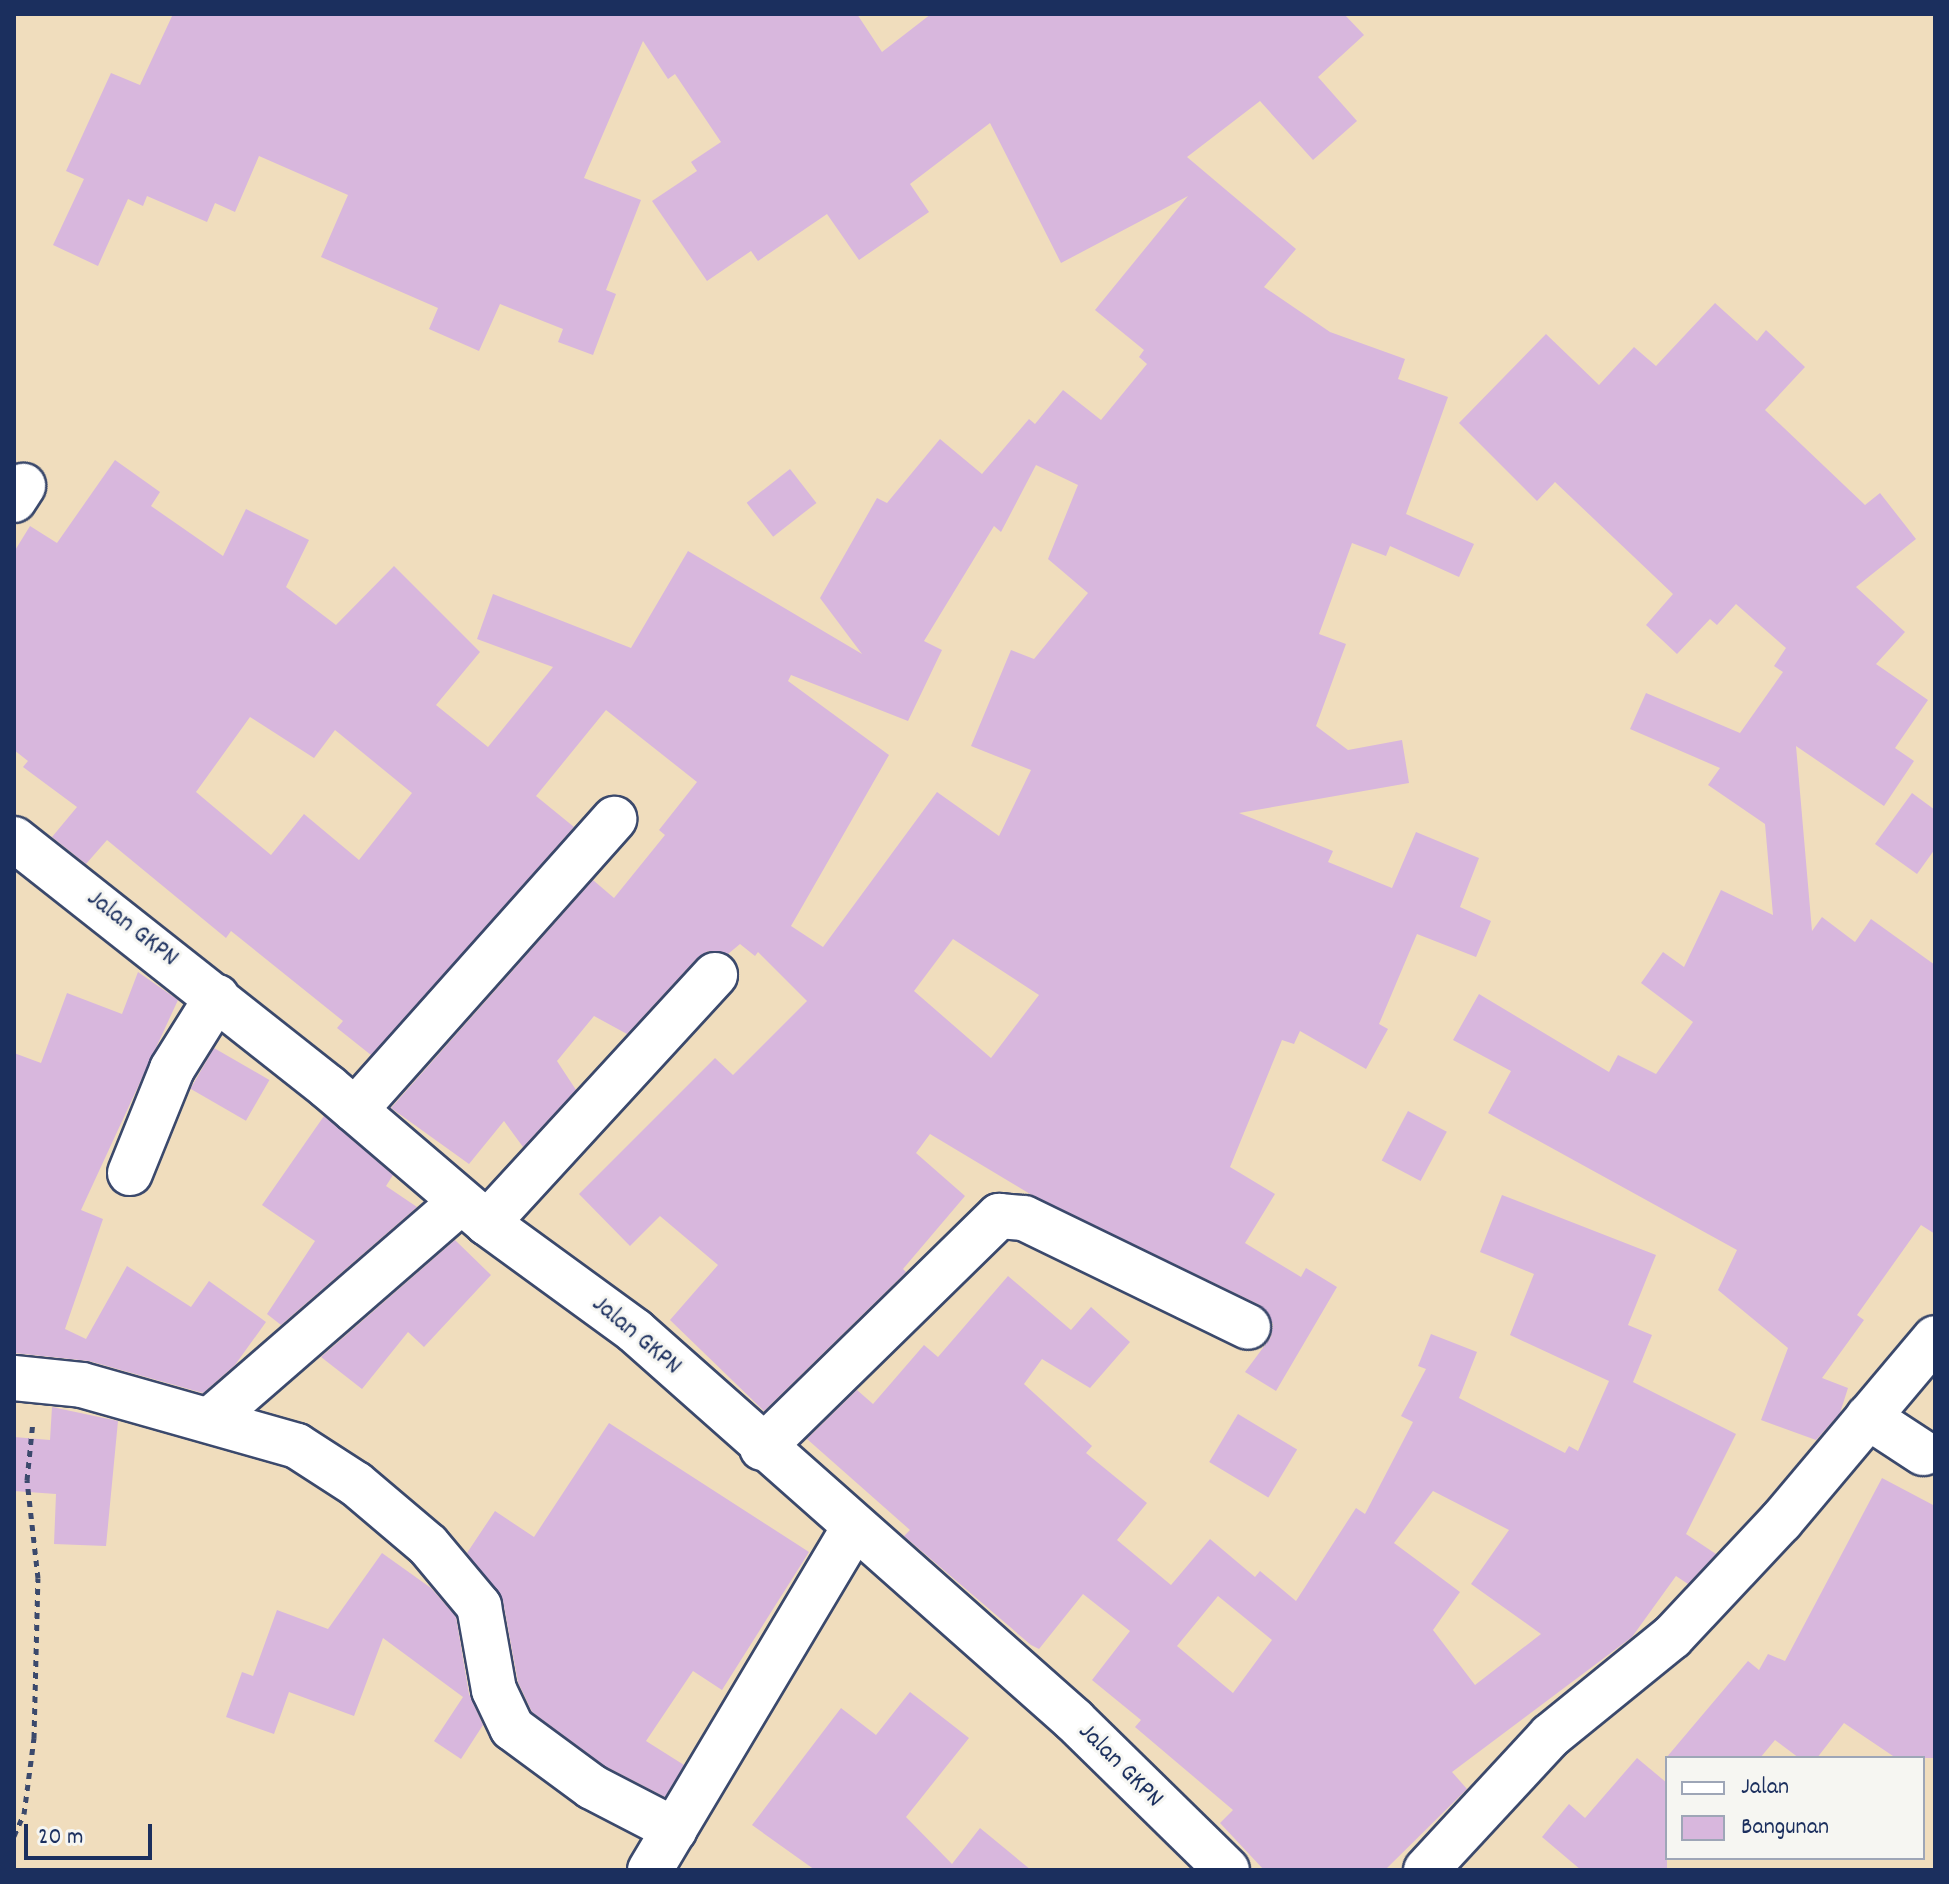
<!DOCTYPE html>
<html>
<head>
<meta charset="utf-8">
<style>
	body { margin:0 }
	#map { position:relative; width:1949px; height:1884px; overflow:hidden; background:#f0ddbd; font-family:Dekko,sans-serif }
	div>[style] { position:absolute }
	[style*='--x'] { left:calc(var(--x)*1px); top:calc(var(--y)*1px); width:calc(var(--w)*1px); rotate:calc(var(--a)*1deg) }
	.building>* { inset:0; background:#d8b7dd; transform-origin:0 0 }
	.path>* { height:5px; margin-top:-2.5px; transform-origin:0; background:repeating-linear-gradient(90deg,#3b496c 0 6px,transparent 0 12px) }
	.roads { filter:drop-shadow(2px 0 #3b496c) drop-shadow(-2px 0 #3b496c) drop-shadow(0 2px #3b496c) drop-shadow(0 -2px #3b496c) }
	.street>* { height:44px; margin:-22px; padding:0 22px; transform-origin:22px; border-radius:22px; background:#fff }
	span { translate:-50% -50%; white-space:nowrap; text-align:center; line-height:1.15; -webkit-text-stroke:6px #f6f6f2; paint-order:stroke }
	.street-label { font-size:26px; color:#1b2f5e }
	.frame { position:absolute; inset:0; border:16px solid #1b2f5e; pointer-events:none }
	.legend { position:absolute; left:1665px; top:1756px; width:260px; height:104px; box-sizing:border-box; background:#f6f6f2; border:2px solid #9ea6b7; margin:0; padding:10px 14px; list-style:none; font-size:24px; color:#1b2f5e }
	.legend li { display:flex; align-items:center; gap:16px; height:40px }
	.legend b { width:40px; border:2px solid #9ea6b7 }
	.scale { position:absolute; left:24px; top:1824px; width:128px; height:36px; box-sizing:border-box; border:4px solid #1b2f5e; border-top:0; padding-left:10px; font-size:24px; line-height:28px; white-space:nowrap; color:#1b2f5e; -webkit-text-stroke:6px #f6f6f2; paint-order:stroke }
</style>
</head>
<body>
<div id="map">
	<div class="building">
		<i style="clip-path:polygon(evenodd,173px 14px,857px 14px,882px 52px,931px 14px,1344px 14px,1364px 35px,1318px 77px,1357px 121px,1313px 160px,1260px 101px,1187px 157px,1296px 249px,1264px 287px,1330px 332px,1405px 359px,1398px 379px,1448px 397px,1406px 514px,1474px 544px,1459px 577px,1390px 546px,1386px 556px,1352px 543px,1319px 634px,1346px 644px,1316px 726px,1348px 750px,1402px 740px,1409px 783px,1239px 813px,1333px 851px,1328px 862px,1392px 888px,1416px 832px,1479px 858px,1460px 907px,1491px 921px,1476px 957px,1417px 934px,1379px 1024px,1388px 1029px,1366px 1069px,1300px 1031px,1294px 1044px,1282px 1040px,1230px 1167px,1275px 1194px,1245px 1243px,1301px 1277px,1306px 1268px,1337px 1287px,1276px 1391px,1245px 1372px,1271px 1337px,1273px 1324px,1260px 1305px,1030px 1194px,930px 1134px,916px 1153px,965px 1196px,903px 1269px,906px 1272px,764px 1411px,670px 1320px,718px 1265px,660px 1216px,630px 1246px,579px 1194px,715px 1058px,733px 1075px,807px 1001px,758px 952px,755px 956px,740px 944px,728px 954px,708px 951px,697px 958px,627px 1034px,594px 1016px,557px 1061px,576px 1090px,523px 1147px,504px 1121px,469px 1164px,391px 1108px,593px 880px,614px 898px,665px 835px,659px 830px,697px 782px,606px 710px,536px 796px,574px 827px,371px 1055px,337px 1028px,343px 1021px,231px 931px,226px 938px,107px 840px,86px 864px,52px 837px,77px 807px,23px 767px,28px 761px,14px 750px,14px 552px,30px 526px,57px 543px,115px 460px,160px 492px,151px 506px,223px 556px,246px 509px,309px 540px,286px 587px,336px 625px,394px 566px,480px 652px,436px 705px,488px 747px,553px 667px,477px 639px,493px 594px,631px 648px,688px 551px,862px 654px,820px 598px,877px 498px,887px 503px,940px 439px,982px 474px,1029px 419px,1035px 424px,1063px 390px,1101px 420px,1147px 364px,1139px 357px,1144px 350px,1095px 310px,1188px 196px,1061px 263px,990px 123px,910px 184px,929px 212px,859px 260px,827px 214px,758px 261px,751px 251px,707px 281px,652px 201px,697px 171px,691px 162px,721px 142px,675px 74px,668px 79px,643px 41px,584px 178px,641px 200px,606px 290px,616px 294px,593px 355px,558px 342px,563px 329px,500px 304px,479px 351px,429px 329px,438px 308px,321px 257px,348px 195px,259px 156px,235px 212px,215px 203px,207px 222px,147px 196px,143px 206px,128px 199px,98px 266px,53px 245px,84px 179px,66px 171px,111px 73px,140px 85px,173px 14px,1036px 465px,1078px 485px,1048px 559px,1088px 593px,1034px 659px,1011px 650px,971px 746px,1031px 770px,999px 836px,937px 792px,823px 947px,791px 926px,889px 755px,788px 681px,791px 675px,908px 721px,942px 650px,924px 641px,994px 526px,1001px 532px,1036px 465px,173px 14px,250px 717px,314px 758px,335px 730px,412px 793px,359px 860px,304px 814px,271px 855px,196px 792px,250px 717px,173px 14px,953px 939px,1039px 995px,991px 1058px,914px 991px,953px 939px)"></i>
		<i style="clip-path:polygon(1715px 303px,1757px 341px,1766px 330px,1805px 367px,1765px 410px,1865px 505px,1880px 493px,1916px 539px,1856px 587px,1905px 632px,1876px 664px,1928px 700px,1895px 748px,1914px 761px,1884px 806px,1796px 746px,1812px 931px,1822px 917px,1855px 942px,1871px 919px,1935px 965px,1935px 1234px,1921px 1225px,1857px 1315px,1864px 1320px,1822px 1378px,1848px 1388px,1840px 1413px,1816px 1440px,1761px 1420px,1788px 1348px,1718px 1290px,1737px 1250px,1488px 1113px,1511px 1071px,1453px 1040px,1479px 994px,1609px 1072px,1618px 1055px,1656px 1074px,1693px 1022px,1641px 983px,1663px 952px,1684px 967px,1721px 890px,1773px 915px,1765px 824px,1708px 785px,1720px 768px,1630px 729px,1646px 693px,1740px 733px,1783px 672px,1774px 666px,1786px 648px,1736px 604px,1717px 625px,1710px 619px,1677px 654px,1646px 625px,1673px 594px,1555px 482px,1537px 501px,1459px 423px,1546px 334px,1599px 385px,1634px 347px,1656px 366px)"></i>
		<i style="left:790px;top:469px;width:43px;height:55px;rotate:52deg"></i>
		<i style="clip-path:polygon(1912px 793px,1935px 810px,1935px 849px,1917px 874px,1875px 844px)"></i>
		<i style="clip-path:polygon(138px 972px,178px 1000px,81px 1210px,103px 1219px,65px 1329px,86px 1339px,127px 1266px,191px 1307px,209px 1281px,266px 1322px,235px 1365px,203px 1393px,89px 1361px,14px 1353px,14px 1053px,41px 1063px,67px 993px,122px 1014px)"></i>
		<i style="left:214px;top:1048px;width:64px;height:47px;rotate:30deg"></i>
		<i style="left:1408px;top:1111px;width:44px;height:56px;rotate:28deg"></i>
		<i style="clip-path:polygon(324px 1116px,393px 1175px,386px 1186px,417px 1207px,281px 1325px,267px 1314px,315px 1241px,262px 1205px)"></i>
		<i style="clip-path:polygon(evenodd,1502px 1195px,1656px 1255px,1628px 1325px,1652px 1335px,1633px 1382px,1736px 1434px,1686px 1534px,1716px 1554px,1688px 1584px,1676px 1576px,1632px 1637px,1452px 1772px,1467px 1789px,1385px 1870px,1264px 1870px,1220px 1823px,1233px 1810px,1135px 1727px,1141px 1720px,1092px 1680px,1130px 1631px,1083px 1594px,1039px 1649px,1031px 1645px,904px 1536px,910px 1530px,807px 1439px,857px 1390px,873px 1404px,924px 1345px,938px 1357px,1008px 1276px,1071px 1330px,1091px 1307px,1130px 1342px,1090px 1388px,1042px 1359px,1024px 1384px,1092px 1446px,1086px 1453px,1147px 1503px,1117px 1540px,1171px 1585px,1210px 1539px,1255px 1577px,1260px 1571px,1296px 1601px,1356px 1508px,1365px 1514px,1413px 1422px,1401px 1416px,1426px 1369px,1418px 1366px,1431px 1334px,1477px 1352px,1459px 1398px,1565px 1453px,1569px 1446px,1578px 1451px,1609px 1381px,1510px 1335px,1534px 1274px,1480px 1252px,1502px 1195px,1433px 1491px,1509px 1530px,1471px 1584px,1541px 1634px,1475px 1685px,1433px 1630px,1460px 1592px,1394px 1543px,1433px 1491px,1502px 1195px,1218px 1596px,1272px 1640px,1233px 1693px,1177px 1646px,1218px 1596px)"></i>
		<i style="clip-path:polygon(455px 1240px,491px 1275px,424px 1347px,408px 1332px,362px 1389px,321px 1357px)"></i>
		<i style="clip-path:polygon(52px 1407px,118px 1421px,106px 1546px,54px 1544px,56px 1494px,14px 1491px,14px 1437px,50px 1440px)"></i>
		<i style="left:1238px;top:1414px;width:69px;height:56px;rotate:31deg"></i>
		<i style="clip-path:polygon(609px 1423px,809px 1552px,722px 1690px,693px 1671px,646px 1741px,684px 1765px,665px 1797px,605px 1766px,532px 1712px,518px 1682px,503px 1601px,467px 1553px,495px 1511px,534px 1537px)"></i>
		<i style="clip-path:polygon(1882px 1478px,1935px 1506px,1935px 1758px,1896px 1758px,1844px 1723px,1817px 1758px,1799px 1758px,1775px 1740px,1760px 1758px,1666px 1758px,1748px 1661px,1759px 1670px,1768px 1654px,1785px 1661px)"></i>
		<i style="clip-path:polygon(382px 1553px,431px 1588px,456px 1617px,469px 1694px,483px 1725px,461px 1759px,434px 1741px,463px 1697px,383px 1638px,354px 1716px,289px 1692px,274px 1734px,226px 1717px,242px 1672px,253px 1676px,277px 1610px,328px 1629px)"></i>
		<i style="clip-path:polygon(910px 1692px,969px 1738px,906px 1817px,952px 1864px,980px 1828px,1031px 1870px,815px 1870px,752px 1825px,841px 1708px,876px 1735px)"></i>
		<i style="clip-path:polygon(1637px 1758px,1667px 1783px,1667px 1870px,1581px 1870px,1542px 1837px,1569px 1804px,1585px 1818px)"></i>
	</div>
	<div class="path">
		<i style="--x:14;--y:1836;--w:24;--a:-66"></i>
		<i style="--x:24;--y:1814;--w:77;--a:-82.5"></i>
		<i style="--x:34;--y:1738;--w:160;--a:-88.6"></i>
		<i style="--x:38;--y:1578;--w:99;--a:-96.4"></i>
		<i style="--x:27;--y:1480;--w:59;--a:-84.2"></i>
	</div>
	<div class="roads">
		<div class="street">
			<i style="--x:14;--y:500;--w:17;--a:-57"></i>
			<i style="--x:14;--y:839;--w:400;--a:38.3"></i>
			<i style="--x:328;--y:1087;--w:209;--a:40.5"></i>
			<i style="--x:487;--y:1223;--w:183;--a:36.1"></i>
			<i style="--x:635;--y:1331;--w:587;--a:41.54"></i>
			<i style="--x:1074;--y:1720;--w:214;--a:44.4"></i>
			<i style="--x:355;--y:1110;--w:390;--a:-48.3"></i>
			<i style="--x:130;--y:1173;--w:112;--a:-68"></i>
			<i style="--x:172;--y:1069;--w:85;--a:-58"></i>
			<i style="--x:487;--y:1223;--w:337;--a:-47.4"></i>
			<i style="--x:14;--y:1378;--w:68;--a:5.9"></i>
			<i style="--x:82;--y:1385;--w:223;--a:15.8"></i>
			<i style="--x:297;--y:1446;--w:70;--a:32.8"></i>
			<i style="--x:356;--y:1484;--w:94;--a:40.3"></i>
			<i style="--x:428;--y:1545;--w:80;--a:50.1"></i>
			<i style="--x:479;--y:1606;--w:85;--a:79.9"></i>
			<i style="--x:494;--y:1690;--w:42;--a:64.7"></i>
			<i style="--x:512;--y:1728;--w:99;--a:36.4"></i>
			<i style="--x:592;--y:1787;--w:93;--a:27.4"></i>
			<i style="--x:1868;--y:1417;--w:66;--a:33.2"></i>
			<i style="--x:210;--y:1420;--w:332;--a:-41"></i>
			<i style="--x:762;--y:1448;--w:332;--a:-44.4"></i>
			<i style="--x:999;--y:1216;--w:25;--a:5"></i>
			<i style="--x:1024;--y:1218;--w:249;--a:25.9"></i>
			<i style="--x:650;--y:1870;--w:398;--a:-59.2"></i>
			<i style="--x:1426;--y:1870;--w:183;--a:-47.2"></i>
			<i style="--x:1550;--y:1736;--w:157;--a:-39.1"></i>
			<i style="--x:1672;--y:1637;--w:159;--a:-46.8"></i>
			<i style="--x:1781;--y:1521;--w:239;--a:-49.9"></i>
		</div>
	</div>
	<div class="street-label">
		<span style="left:132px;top:929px;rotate:38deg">Jalan GKPN</span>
		<span style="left:636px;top:1336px;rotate:40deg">Jalan GKPN</span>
		<span style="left:1120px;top:1766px;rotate:45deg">Jalan GKPN</span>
	</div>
	<div class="frame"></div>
	<ul class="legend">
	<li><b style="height:10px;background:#fff"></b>Jalan</li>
	<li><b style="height:22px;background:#d8b7dd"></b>Bangunan</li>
	</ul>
	<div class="scale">20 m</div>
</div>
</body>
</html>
